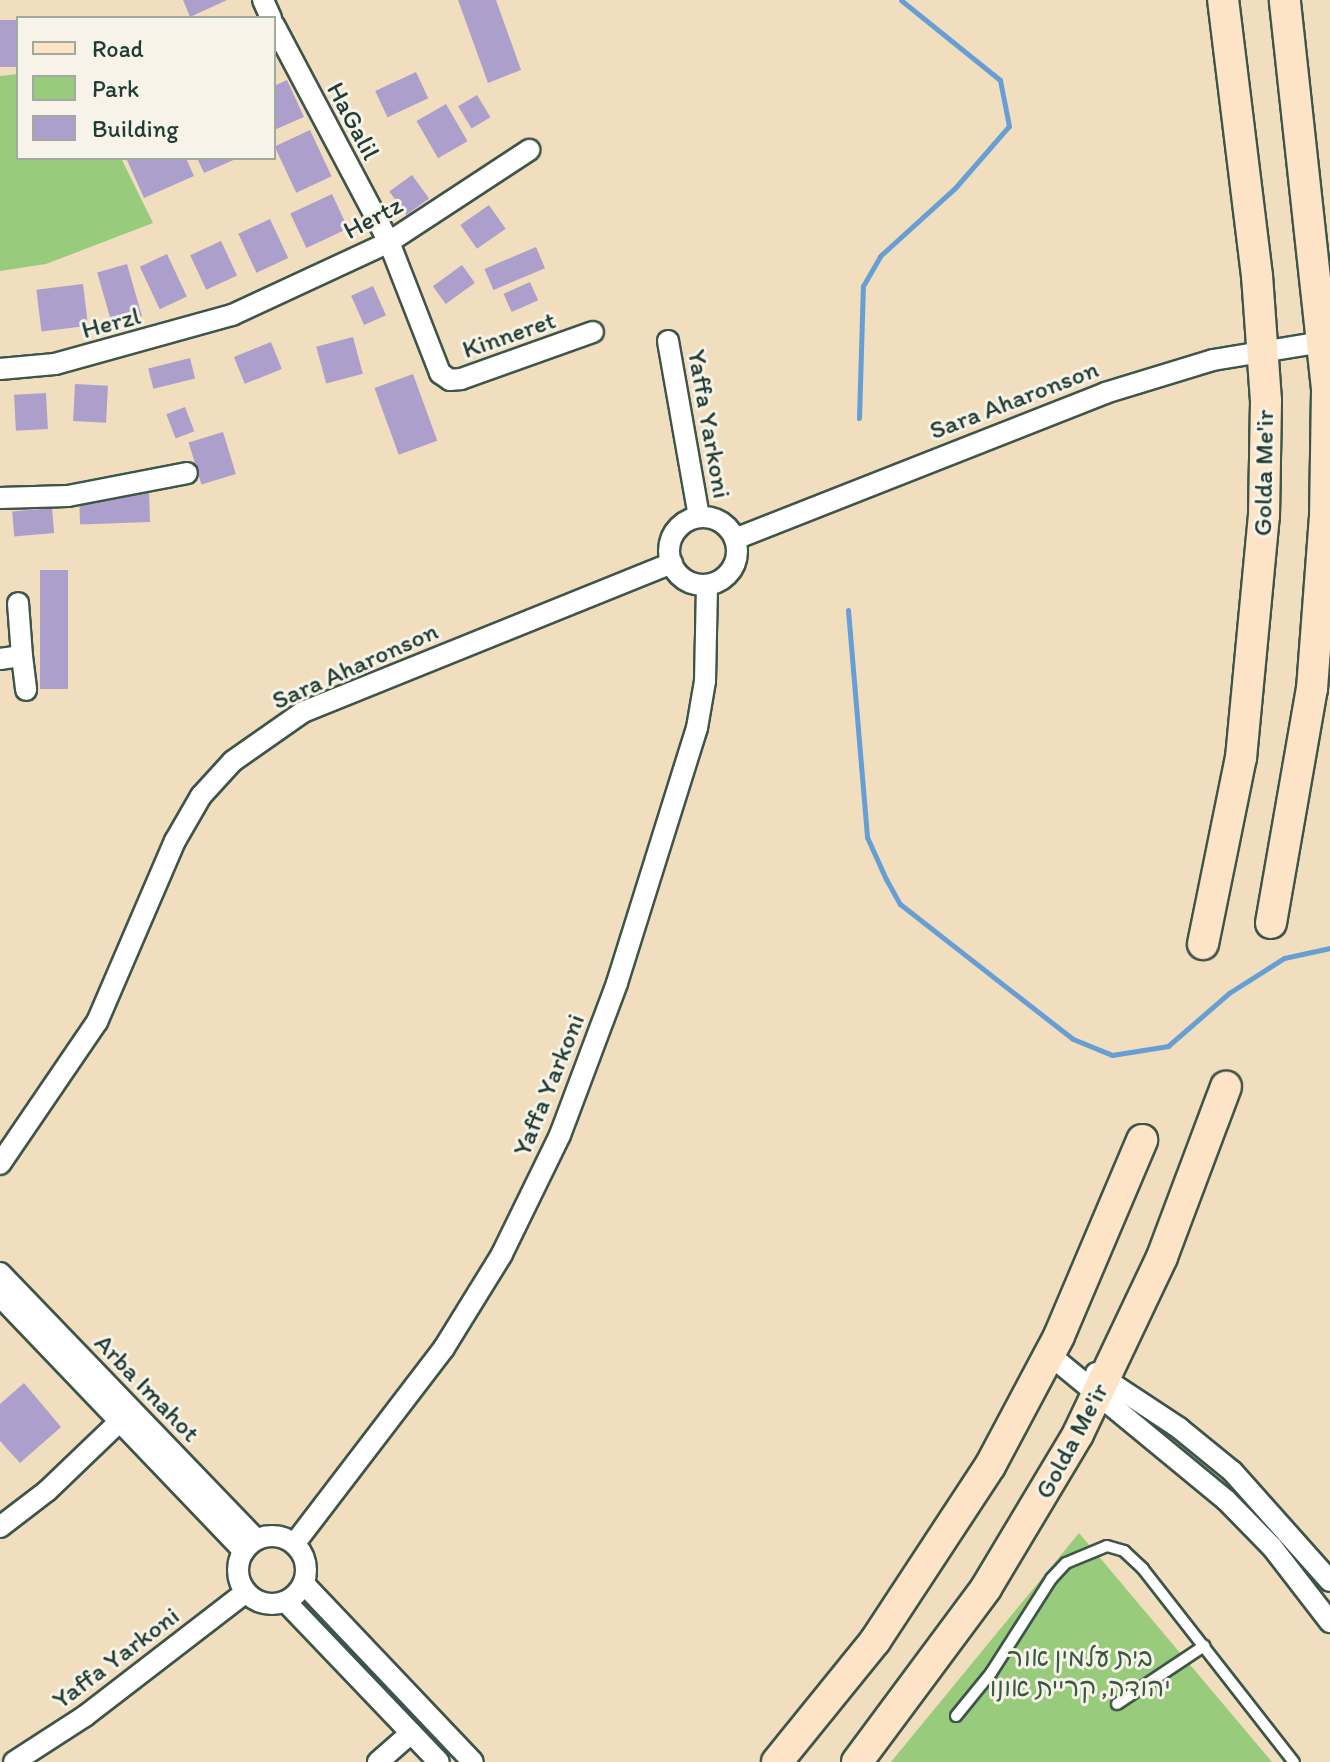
<!DOCTYPE html>
<html>
<head>
<meta charset="utf-8">
<style>
	body { margin:0 }
	#map { position:relative; width:1330px; height:1762px; overflow:hidden; background:#f0debe; font-family:Itim,"Playpen Sans Hebrew",sans-serif }
	div>[style] { position:absolute }
	[style*='--x'] { left:calc(var(--x)*1px); top:calc(var(--y)*1px); width:calc(var(--w)*1px); rotate:calc(var(--a)*1deg) }
	.green>* { inset:0; background:#98cb7c }
	.stream>* { height:5px; margin:-2.5px; padding:0 2.5px; transform-origin:2.5px; border-radius:2.5px; background:#679fd5 }
	.building>* { inset:0; background:#ad9fcc; transform-origin:0 0 }
	.roads { filter:drop-shadow(2px 0 #3e5549) drop-shadow(-2px 0 #3e5549) drop-shadow(0 2px #3e5549) drop-shadow(0 -2px #3e5549) }
	.lane>* { height:10px; margin:-5px; padding:0 5px; transform-origin:5px; border-radius:5px; background:#fff }
	.street>* { height:20px; margin:-10px; padding:0 10px; transform-origin:10px; border-radius:10px; background:#fff }
	.street>.ring { margin:-10px; padding:0; box-sizing:content-box; background:none; border:20px solid #fff; border-radius:50% }
	.secondary>* { height:30px; margin:-15px; padding:0 15px; transform-origin:15px; border-radius:15px; background:#fee4c6 }
	span { translate:-50% -50%; white-space:nowrap; text-align:center; line-height:1.15; -webkit-text-stroke:6px #f7f3e8; paint-order:stroke }
	.street-label { font-size:26px; color:#1f3d34 }
	.park-label { font-size:26px; color:#375942 }
	.legend { position:absolute; left:16px; top:16px; width:260px; height:144px; box-sizing:border-box; background:#f7f3e8; border:2px solid #a1aaa0; margin:0; padding:10px 14px; list-style:none; font-size:24px; color:#1f3d34 }
	.legend li { display:flex; align-items:center; gap:16px; height:40px }
	.legend b { width:40px; border:2px solid #a1aaa0 }
</style>
</head>
<body>
<div id="map">
	<div class="green">
		<i style="clip-path:polygon(18px 74px,18px 158px,121px 158px,153px 223px,46px 264px,0 271px,0 76px)"></i>
		<i style="clip-path:polygon(1079px 1533px,1272px 1762px,891px 1762px)"></i>
	</div>
	<div class="stream">
		<i style="--x:859;--y:418;--w:132;--a:-88.3"></i>
		<i style="--x:863;--y:286;--w:34;--a:-60"></i>
		<i style="--x:880;--y:256;--w:101;--a:-42.2"></i>
		<i style="--x:955;--y:188;--w:82;--a:-48.9"></i>
		<i style="--x:1009;--y:126;--w:47;--a:-101.1"></i>
		<i style="--x:1000;--y:80;--w:127;--a:-141.1"></i>
		<i style="--x:848;--y:610;--w:228;--a:85.2"></i>
		<i style="--x:867;--y:837;--w:46;--a:65.7"></i>
		<i style="--x:886;--y:879;--w:29;--a:61"></i>
		<i style="--x:900;--y:904;--w:219;--a:38"></i>
		<i style="--x:1073;--y:1039;--w:42;--a:22.3"></i>
		<i style="--x:1112;--y:1055;--w:57;--a:-9.1"></i>
		<i style="--x:1168;--y:1046;--w:81;--a:-41"></i>
		<i style="--x:1229;--y:993;--w:65;--a:-32.5"></i>
		<i style="--x:1284;--y:958;--w:47;--a:-12.3"></i>
	</div>
	<div class="building">
		<i style="clip-path:polygon(183px 0,227px 0,190px 17px)"></i>
		<i style="clip-path:polygon(458px 0,496px 0,521px 70px,488px 83px)"></i>
		<i style="left:18px;top:20px;width:47px;height:18px;rotate:90deg"></i>
		<i style="left:416px;top:72px;width:29px;height:45px;rotate:65deg"></i>
		<i style="clip-path:polygon(287px 80px,304px 117px,274px 130px,274px 86px)"></i>
		<i style="left:477px;top:95px;width:26px;height:22px;rotate:59deg"></i>
		<i style="left:446px;top:104px;width:43px;height:34px;rotate:60deg"></i>
		<i style="left:310px;top:130px;width:51px;height:39px;rotate:65deg"></i>
		<i style="clip-path:polygon(126px 158px,186px 158px,194px 176px,144px 198px)"></i>
		<i style="clip-path:polygon(197px 158px,238px 158px,204px 173px)"></i>
		<i style="left:412px;top:175px;width:29px;height:28px;rotate:54deg"></i>
		<i style="left:332px;top:194px;width:38px;height:46px;rotate:65deg"></i>
		<i style="left:489px;top:205px;width:29px;height:35px;rotate:55deg"></i>
		<i style="left:270px;top:219px;width:43px;height:35px;rotate:65deg"></i>
		<i style="left:221px;top:241px;width:38px;height:34px;rotate:65deg"></i>
		<i style="left:536px;top:247px;width:23px;height:56px;rotate:67deg"></i>
		<i style="left:167px;top:254px;width:47px;height:30px;rotate:65deg"></i>
		<i style="left:127px;top:264px;width:54px;height:31px;rotate:74deg"></i>
		<i style="left:462px;top:265px;width:22px;height:36px;rotate:54deg"></i>
		<i style="left:530px;top:282px;width:20px;height:29px;rotate:66deg"></i>
		<i style="left:83px;top:284px;width:42px;height:47px;rotate:83deg"></i>
		<i style="left:373px;top:286px;width:32px;height:24px;rotate:66deg"></i>
		<i style="left:353px;top:337px;width:38px;height:38px;rotate:75deg"></i>
		<i style="left:271px;top:342px;width:29px;height:40px;rotate:68deg"></i>
		<i style="left:190px;top:358px;width:21px;height:43px;rotate:76deg"></i>
		<i style="left:413px;top:374px;width:71px;height:41px;rotate:70deg"></i>
		<i style="left:75px;top:384px;width:33px;height:37px;rotate:3deg"></i>
		<i style="left:46px;top:393px;width:36px;height:32px;rotate:87deg"></i>
		<i style="left:185px;top:407px;width:26px;height:20px;rotate:69deg"></i>
		<i style="left:223px;top:432px;width:44px;height:36px;rotate:73deg"></i>
		<i style="left:149px;top:491px;width:31px;height:70px;rotate:88deg"></i>
		<i style="left:52px;top:508px;width:25px;height:40px;rotate:85deg"></i>
		<i style="left:40px;top:570px;width:28px;height:119px"></i>
		<i style="clip-path:polygon(24px 1383px,61px 1427px,20px 1463px,0 1441px,0 1404px)"></i>
	</div>
	<div class="roads">
		<div class="lane">
			<i style="--x:1117;--y:1704;--w:105;--a:-33.7"></i>
			<i style="--x:956;--y:1716;--w:55;--a:-50.9"></i>
			<i style="--x:991;--y:1673;--w:112;--a:-57.4"></i>
			<i style="--x:1051;--y:1579;--w:22;--a:-47"></i>
			<i style="--x:1066;--y:1563;--w:44;--a:-22.5"></i>
			<i style="--x:1107;--y:1546;--w:18;--a:16"></i>
			<i style="--x:1124;--y:1551;--w:26;--a:43"></i>
			<i style="--x:1143;--y:1569;--w:245;--a:52"></i>
		</div>
		<div class="street">
			<i style="--x:263;--y:0;--w:20;--a:66"></i>
			<i style="--x:274;--y:25;--w:246;--a:62.1"></i>
			<i style="--x:389;--y:242;--w:141;--a:68.7"></i>
			<i style="--x:440;--y:373;--w:12;--a:35"></i>
			<i style="--x:450;--y:380;--w:11;--a:-5"></i>
			<i style="--x:461;--y:379;--w:140;--a:-19.6"></i>
			<i style="--x:668;--y:341;--w:178;--a:80"></i>
			<i style="--x:0;--y:369;--w:55;--a:-5.2"></i>
			<i style="--x:55;--y:364;--w:184;--a:-15.5"></i>
			<i style="--x:232;--y:315;--w:173;--a:-24.9"></i>
			<i style="--x:389;--y:242;--w:168;--a:-33.3"></i>
			<i style="--x:0;--y:498;--w:68;--a:-1.7"></i>
			<i style="--x:68;--y:496;--w:121;--a:-10.9"></i>
			<i class="ring" style="left:669px;top:517px;width:48px;height:48px"></i>
			<i style="--x:735;--y:539;--w:398;--a:-21.5"></i>
			<i style="--x:1105;--y:393;--w:113;--a:-17"></i>
			<i style="--x:1213;--y:360;--w:110;--a:-9.4"></i>
			<i style="--x:22;--y:656;--w:34;--a:83"></i>
			<i style="--x:0;--y:659;--w:22;--a:-8"></i>
			<i style="--x:22;--y:656;--w:53;--a:-94.3"></i>
			<i style="--x:0;--y:1164;--w:172;--a:-55.7"></i>
			<i style="--x:97;--y:1022;--w:197;--a:-66.7"></i>
			<i style="--x:175;--y:841;--w:52;--a:-60"></i>
			<i style="--x:201;--y:796;--w:47;--a:-47.6"></i>
			<i style="--x:233;--y:761;--w:85;--a:-35"></i>
			<i style="--x:303;--y:712;--w:398;--a:-22"></i>
			<i style="--x:0;--y:1273;--w:369;--a:46.1"></i>
			<i style="--x:0;--y:1296;--w:353;--a:46.3"></i>
			<i style="--x:1050;--y:1355;--w:228;--a:39.5"></i>
			<i style="--x:1226;--y:1500;--w:66;--a:45.6"></i>
			<i style="--x:1272;--y:1547;--w:95;--a:52.3"></i>
			<i style="--x:1096;--y:1373;--w:100;--a:33.5"></i>
			<i style="--x:1179;--y:1428;--w:68;--a:39.1"></i>
			<i style="--x:1232;--y:1471;--w:147;--a:48.3"></i>
			<i style="--x:0;--y:1527;--w:59;--a:-37.5"></i>
			<i style="--x:47;--y:1491;--w:101;--a:-43.8"></i>
			<i class="ring" style="left:238px;top:1536px;width:48px;height:48px"></i>
			<i style="--x:295;--y:1543;--w:245;--a:-52.6"></i>
			<i style="--x:444;--y:1348;--w:110;--a:-58.3"></i>
			<i style="--x:502;--y:1254;--w:132;--a:-64"></i>
			<i style="--x:560;--y:1135;--w:162;--a:-69.4"></i>
			<i style="--x:617;--y:983;--w:267;--a:-72.6"></i>
			<i style="--x:697;--y:728;--w:48;--a:-80.3"></i>
			<i style="--x:705;--y:681;--w:96;--a:-88.8"></i>
			<i style="--x:304;--y:1584;--w:245;--a:46.5"></i>
			<i style="--x:286;--y:1602;--w:221;--a:46.3"></i>
			<i style="--x:14;--y:1762;--w:85;--a:-32.9"></i>
			<i style="--x:85;--y:1716;--w:203;--a:-37.6"></i>
			<i style="--x:378;--y:1762;--w:44;--a:-41.3"></i>
		</div>
		<div class="secondary">
			<i style="--x:1271;--y:923;--w:238;--a:-80.1"></i>
			<i style="--x:1312;--y:689;--w:171;--a:-85.7"></i>
			<i style="--x:1325;--y:518;--w:129;--a:-89.1"></i>
			<i style="--x:1327;--y:389;--w:391;--a:-96.2"></i>
			<i style="--x:1203;--y:944;--w:190;--a:-78.5"></i>
			<i style="--x:1241;--y:758;--w:243;--a:-84.6"></i>
			<i style="--x:1264;--y:516;--w:115;--a:-89"></i>
			<i style="--x:1266;--y:401;--w:125;--a:-94.1"></i>
			<i style="--x:1257;--y:276;--w:278;--a:-97"></i>
			<i style="--x:777;--y:1762;--w:156;--a:-51"></i>
			<i style="--x:875;--y:1641;--w:209;--a:-56.7"></i>
			<i style="--x:990;--y:1466;--w:147;--a:-62"></i>
			<i style="--x:1059;--y:1336;--w:213;--a:-67"></i>
			<i style="--x:857;--y:1762;--w:217;--a:-53.4"></i>
			<i style="--x:986;--y:1588;--w:179;--a:-59.1"></i>
			<i style="--x:1078;--y:1434;--w:196;--a:-64.6"></i>
			<i style="--x:1162;--y:1257;--w:182;--a:-69.4"></i>
		</div>
	</div>
	<div class="street-label">
		<span style="left:353px;top:121px;rotate:62deg">HaGalil</span>
		<span style="left:373px;top:218px;rotate:-28deg">Hertz</span>
		<span style="left:111px;top:323px;rotate:-15deg">Herzl</span>
		<span style="left:509px;top:335px;rotate:-19deg">Kinneret</span>
		<span style="left:1014px;top:400px;rotate:-21deg">Sara Aharonson</span>
		<span style="left:709px;top:424px;rotate:80deg">Yaffa Yarkoni</span>
		<span style="left:1264px;top:473px;rotate:-89deg">Golda Me'ir</span>
		<span style="left:355px;top:666px;rotate:-24deg">Sara Aharonson</span>
		<span style="left:549px;top:1085px;rotate:-68deg">Yaffa Yarkoni</span>
		<span style="left:147px;top:1388px;rotate:46deg">Arba Imahot</span>
		<span style="left:1072px;top:1441px;rotate:-62deg">Golda Me'ir</span>
		<span style="left:116px;top:1658px;rotate:-37deg">Yaffa Yarkoni</span>
	</div>
	<div class="park-label">
		<span style="left:1080px;top:1673px">בית עלמין אור<br>יהודה, קריית אונו</span>
	</div>
	<ul class="legend">
	<li><b style="height:10px;background:#fee4c6"></b>Road</li>
	<li><b style="height:22px;background:#98cb7c"></b>Park</li>
	<li><b style="height:22px;background:#ad9fcc"></b>Building</li>
	</ul>
</div>
</body>
</html>
